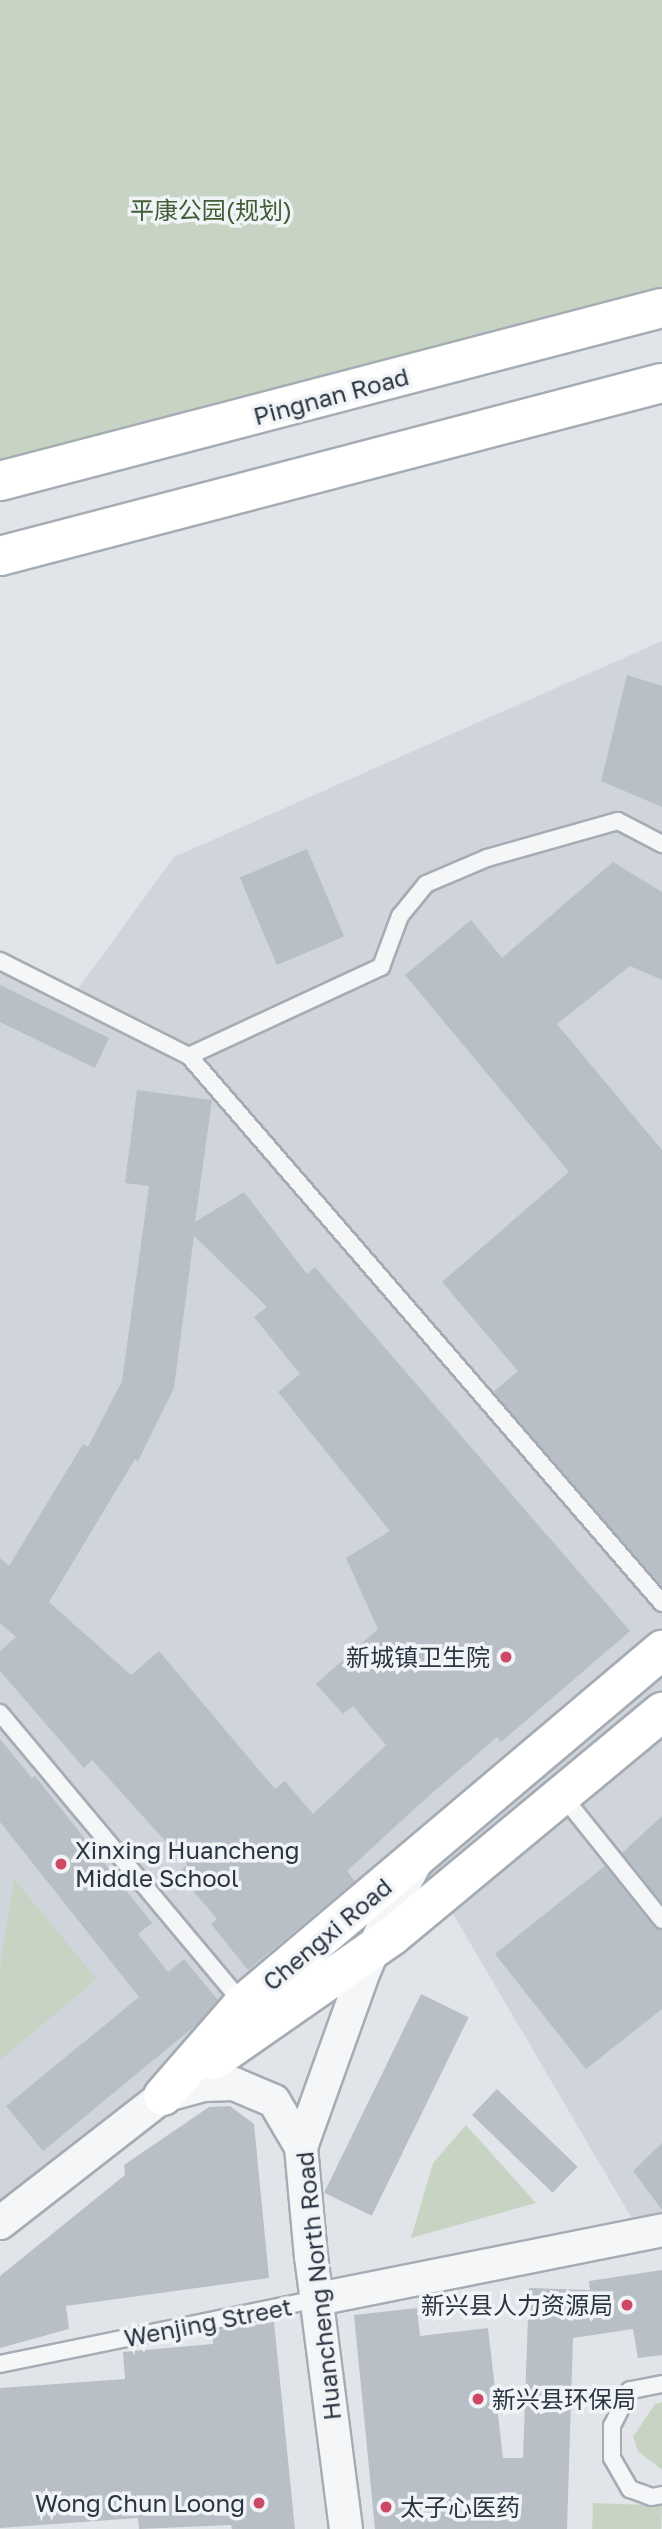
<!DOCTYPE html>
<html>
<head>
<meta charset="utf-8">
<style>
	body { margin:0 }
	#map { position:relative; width:662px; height:2529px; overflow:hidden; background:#e1e5ea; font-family:"Golos Text","Noto Sans SC",sans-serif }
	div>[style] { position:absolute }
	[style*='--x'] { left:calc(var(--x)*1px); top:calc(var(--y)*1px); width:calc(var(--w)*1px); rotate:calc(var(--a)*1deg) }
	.built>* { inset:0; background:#d0d5dc }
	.green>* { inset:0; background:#c8d4c3; transform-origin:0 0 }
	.building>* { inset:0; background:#b9bfc7; transform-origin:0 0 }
	.roads { filter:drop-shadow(2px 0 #a6acb4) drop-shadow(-2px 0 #a6acb4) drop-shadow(0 2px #a6acb4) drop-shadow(0 -2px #a6acb4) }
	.service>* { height:16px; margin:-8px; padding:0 8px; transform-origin:8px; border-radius:8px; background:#f4f6f8 }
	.minor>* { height:32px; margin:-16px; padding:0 16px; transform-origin:16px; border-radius:16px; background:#f4f6f8 }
	.secondary>* { height:38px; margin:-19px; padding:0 19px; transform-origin:19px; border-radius:19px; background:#fff }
	.dots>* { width:19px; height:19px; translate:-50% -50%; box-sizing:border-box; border:4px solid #f1f4f7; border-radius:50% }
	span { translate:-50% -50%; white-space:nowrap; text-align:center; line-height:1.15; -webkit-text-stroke:7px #f1f4f7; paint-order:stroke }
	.park-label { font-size:24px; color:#415e37 }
	.street-label { font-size:24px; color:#2a3442 }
	.poi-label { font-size:24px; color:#2a3442 }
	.right { translate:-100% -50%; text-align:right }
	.left { translate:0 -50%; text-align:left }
</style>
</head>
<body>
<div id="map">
	<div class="built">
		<i style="clip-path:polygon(662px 641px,662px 2230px,641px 2234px,419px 1856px,0 2223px,0 961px,72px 997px,174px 857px)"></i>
	</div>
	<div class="green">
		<i style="clip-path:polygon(0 0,662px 0,662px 308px,0 481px)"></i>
		<i style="clip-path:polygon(14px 1879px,97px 1979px,0 2060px,0 1968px)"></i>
		<i style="clip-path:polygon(466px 2125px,536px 2203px,411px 2238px,433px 2163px)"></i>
		<i style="clip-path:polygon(662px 2402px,662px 2470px,638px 2451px,633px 2437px,655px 2404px)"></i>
		<i style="left:593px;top:2503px;width:69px;height:26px;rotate:2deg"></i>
	</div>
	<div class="building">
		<i style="clip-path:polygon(627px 675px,662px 686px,662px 807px,601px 781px)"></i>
		<i style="left:307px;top:849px;width:95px;height:73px;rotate:67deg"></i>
		<i style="clip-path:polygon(613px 862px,662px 892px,662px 980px,630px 966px,557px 1024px,662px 1150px,662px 1587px,493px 1392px,518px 1371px,442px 1282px,569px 1172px,405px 975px,471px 920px,502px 958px)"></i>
		<i style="clip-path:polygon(0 985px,109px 1038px,95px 1068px,0 1022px)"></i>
		<i style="clip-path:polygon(evenodd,137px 1090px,212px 1100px,195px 1222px,244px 1192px,307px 1274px,315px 1267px,630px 1631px,501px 1742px,497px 1737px,422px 1802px,347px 1871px,355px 1881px,248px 1970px,211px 1924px,217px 1919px,178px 1873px,187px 1865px,92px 1760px,84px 1768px,0 1671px,0 1651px,16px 1637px,0 1623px,0 1558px,9px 1566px,83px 1444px,88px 1447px,122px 1381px,149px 1186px,125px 1183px,137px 1090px,194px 1236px,267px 1307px,254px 1317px,300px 1374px,278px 1392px,390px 1531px,346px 1558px,378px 1629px,316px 1684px,343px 1714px,353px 1706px,386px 1745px,313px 1814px,285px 1781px,275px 1789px,159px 1651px,131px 1675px,49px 1602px,135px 1459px,138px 1461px,174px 1388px,194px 1236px)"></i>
		<i style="clip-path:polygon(0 1739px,32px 1778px,35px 1776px,152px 1923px,138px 1934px,168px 1972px,184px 1959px,218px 2000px,195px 2026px,43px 2151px,6px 2106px,139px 1997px,0 1822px)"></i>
		<i style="clip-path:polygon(662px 1816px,662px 1903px,622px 1853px)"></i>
		<i style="clip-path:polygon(605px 1866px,654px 1927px,662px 1930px,662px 2009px,586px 2069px,495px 1954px)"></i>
		<i style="left:421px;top:1994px;width:53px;height:221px;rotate:26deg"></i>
		<i style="left:497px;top:2089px;width:112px;height:36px;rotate:44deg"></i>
		<i style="clip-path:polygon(230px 2106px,254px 2124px,269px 2278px,66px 2306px,69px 2329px,0 2348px,0 2276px,125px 2175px,124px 2165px,209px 2107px)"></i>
		<i style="clip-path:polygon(662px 2143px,662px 2210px,633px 2171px)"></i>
		<i style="clip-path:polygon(662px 2270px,662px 2355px,638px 2358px,633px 2329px,573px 2338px,567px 2529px,375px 2529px,354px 2315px,417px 2308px,420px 2336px,488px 2328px,503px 2458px,523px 2458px,529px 2288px,590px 2290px,589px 2281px)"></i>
		<i style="clip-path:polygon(274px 2322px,295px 2529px,232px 2529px,231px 2525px,139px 2529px,138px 2518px,0 2528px,0 2388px,125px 2379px,123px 2352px,213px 2344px,212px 2331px)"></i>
	</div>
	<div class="roads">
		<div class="service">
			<i style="--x:0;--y:961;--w:212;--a:26.7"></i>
			<i style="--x:189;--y:1056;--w:723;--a:49.15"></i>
			<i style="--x:189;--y:1056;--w:212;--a:-24.9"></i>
			<i style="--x:381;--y:967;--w:54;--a:-69.6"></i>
			<i style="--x:400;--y:916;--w:41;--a:-50.9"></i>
			<i style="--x:426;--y:884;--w:66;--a:-23.1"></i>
			<i style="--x:487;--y:858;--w:136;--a:-15.8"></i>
			<i style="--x:618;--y:821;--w:50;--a:27.6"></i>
			<i style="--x:0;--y:1713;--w:379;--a:50.1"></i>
			<i style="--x:562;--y:1795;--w:160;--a:51.3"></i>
			<i style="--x:0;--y:2364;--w:325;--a:-11.6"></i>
			<i style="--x:662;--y:2384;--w:33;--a:169"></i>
			<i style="--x:630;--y:2390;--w:40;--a:116.6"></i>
			<i style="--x:612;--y:2426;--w:32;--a:90"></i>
			<i style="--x:612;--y:2458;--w:36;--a:60"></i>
			<i style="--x:630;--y:2489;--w:23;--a:20"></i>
			<i style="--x:652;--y:2497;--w:10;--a:-11"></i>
		</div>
		<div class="minor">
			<i style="--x:0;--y:2223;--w:207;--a:-37.9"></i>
			<i style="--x:163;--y:2096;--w:42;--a:-15"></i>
			<i style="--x:204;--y:2085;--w:30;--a:-2"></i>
			<i style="--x:234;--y:2084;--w:43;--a:23"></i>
			<i style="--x:274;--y:2101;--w:53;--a:59.6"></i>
			<i style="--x:318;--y:2299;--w:351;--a:-11.3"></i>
			<i style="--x:346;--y:2529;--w:274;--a:-97.3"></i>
			<i style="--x:311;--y:2257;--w:110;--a:-95.2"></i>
			<i style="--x:301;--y:2147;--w:187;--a:-70.3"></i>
			<i style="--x:364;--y:1971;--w:75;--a:-66.5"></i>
			<i style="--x:394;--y:1902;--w:41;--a:-60.9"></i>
		</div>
		<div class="secondary">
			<i style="--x:0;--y:481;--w:684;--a:-14.65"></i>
			<i style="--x:0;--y:556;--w:684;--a:-14.65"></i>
			<i style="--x:214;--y:2060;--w:217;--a:-34.9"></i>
			<i style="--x:392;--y:1936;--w:351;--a:-39.7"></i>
			<i style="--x:163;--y:2096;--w:122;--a:-49"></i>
			<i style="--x:243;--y:2004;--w:549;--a:-40.19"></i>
		</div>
	</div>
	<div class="dots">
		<i style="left:506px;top:1657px;background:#ce4765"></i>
		<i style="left:61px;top:1864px;background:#ce4765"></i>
		<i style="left:627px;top:2305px;background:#ce4765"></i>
		<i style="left:478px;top:2399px;background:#ce4765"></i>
		<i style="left:259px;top:2503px;background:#ce4765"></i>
		<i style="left:386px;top:2507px;background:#ce4765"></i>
	</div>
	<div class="park-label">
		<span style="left:211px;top:210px">平康公园(规划)</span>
	</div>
	<div class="street-label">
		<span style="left:331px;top:396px;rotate:-15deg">Pingnan Road</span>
		<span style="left:327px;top:1934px;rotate:-40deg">Chengxi Road</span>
		<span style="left:318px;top:2286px;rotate:-96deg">Huancheng North Road</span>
		<span style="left:208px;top:2322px;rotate:-11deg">Wenjing Street</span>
	</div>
	<div class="poi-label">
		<span class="right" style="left:490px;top:1657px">新城镇卫生院</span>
		<span class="left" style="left:75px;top:1864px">Xinxing Huancheng<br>Middle School</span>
		<span class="right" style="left:613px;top:2305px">新兴县人力资源局</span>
		<span class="left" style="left:492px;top:2399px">新兴县环保局</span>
		<span class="right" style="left:245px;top:2503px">Wong Chun Loong</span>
		<span class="left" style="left:400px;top:2507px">太子心医药</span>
	</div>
</div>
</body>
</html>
